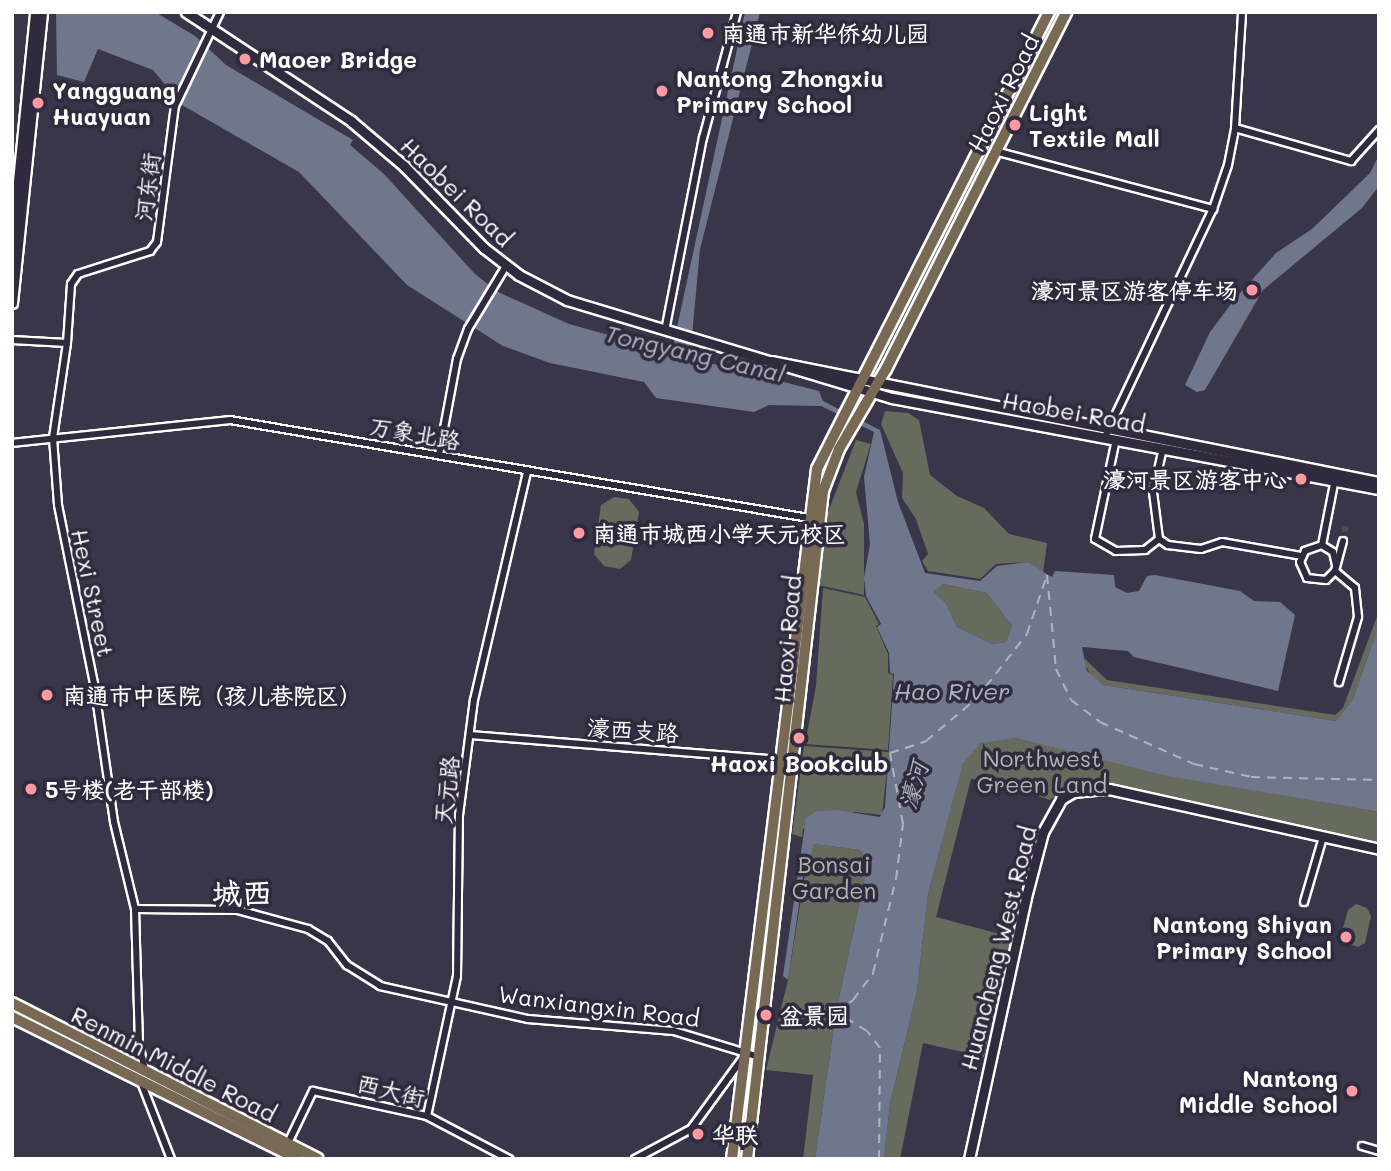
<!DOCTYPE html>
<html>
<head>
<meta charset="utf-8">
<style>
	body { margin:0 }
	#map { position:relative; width:1391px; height:1171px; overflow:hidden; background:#39364a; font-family:Mali,"LXGW WenKai TC",sans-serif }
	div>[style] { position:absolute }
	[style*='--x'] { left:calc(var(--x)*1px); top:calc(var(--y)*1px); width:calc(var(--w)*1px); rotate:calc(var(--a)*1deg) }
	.green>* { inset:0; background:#666b5d }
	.water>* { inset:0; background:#70778d }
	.ferry>* { height:2px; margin-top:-1px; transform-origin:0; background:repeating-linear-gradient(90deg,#b0b4c0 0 9px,transparent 0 16px) }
	.street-tunnel>* { height:6px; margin-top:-3px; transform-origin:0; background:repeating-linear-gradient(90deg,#4d4a5c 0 6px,transparent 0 9px) }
	.roads { filter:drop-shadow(2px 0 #fff) drop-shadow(-2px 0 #fff) drop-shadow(0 2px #fff) drop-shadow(0 -2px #fff) }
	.street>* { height:6px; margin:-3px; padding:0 3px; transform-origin:3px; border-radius:3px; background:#2f2a3d }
	.secondary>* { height:9px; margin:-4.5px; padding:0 4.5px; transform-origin:4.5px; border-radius:4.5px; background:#2f2a3d }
	.primary>* { height:10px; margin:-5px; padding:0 5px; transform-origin:5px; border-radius:5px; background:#776954 }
	.dots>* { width:19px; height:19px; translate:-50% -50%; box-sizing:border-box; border:4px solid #2f2a3d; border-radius:50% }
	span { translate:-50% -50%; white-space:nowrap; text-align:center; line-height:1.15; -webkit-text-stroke:7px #2f2a3d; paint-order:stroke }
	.poi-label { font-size:23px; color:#fff; font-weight:700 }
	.left { translate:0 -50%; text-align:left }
	.right { translate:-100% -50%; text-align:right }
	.street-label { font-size:23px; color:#fff }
	.park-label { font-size:23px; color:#b2b5ae }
	.water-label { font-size:24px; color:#b0b4c0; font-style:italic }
	.district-label { font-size:30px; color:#fff; font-weight:700 }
	.frame { position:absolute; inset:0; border:14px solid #fff; pointer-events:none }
</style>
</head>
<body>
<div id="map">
	<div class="green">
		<i style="clip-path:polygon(885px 411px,908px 413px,919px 420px,930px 475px,957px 496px,984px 508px,1009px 534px,1047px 543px,1043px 574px,1027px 562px,996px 564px,980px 579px,928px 571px,922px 561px,928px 554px,916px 519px,902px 498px,903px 473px,881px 424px)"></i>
		<i style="clip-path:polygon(856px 440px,871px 444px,856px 492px,864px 524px,864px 595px,818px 585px,823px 525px)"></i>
		<i style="clip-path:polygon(614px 497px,629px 499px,639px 512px,631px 560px,620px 569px,604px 566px,594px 554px,601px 505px)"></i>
		<i style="clip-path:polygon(943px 584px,987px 593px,1012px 626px,1006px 642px,992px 644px,957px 627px,946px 603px,934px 592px)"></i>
		<i style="clip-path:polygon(823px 588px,865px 597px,879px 624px,876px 626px,888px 654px,888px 673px,893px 675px,888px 750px,805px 744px,816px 686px)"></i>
		<i style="clip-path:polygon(1379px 611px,1379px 625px,1353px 699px,1336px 721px,1103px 685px,1092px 678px,1085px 664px,1085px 659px,1107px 680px,1335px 715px,1343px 708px)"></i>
		<i style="clip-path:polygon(995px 738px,1015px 738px,1162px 774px,1379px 812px,1379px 842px,1103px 781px,1076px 783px,1050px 800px,991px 780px,971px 779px,936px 917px,1011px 937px,984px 1057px,923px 1043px,900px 1159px,884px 1159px,890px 1104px,917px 991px,928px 894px,963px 762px,981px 743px)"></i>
		<i style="clip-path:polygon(804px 746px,889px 752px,882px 815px,855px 812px,803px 829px,802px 837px,792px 834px)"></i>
		<i style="clip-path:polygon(814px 844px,860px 850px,868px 863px,836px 1012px,815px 1159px,803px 1159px,813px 1075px,766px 1070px,788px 980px,808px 854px)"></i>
		<i style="clip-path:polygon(1356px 904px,1367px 908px,1371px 916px,1365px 943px,1358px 947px,1346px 943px,1341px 935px,1348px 910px)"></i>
	</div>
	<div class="water">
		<i style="clip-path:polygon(evenodd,56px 12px,155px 12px,195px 36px,226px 65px,353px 140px,350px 145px,384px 174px,475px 274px,498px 292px,569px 324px,660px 349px,673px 346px,745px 12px,760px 12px,700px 249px,690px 358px,819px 391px,823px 401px,880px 430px,898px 502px,925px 573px,980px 581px,997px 566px,1027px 562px,1052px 577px,1055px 571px,1114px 575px,1115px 587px,1127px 593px,1139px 591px,1147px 576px,1155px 575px,1240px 591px,1254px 601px,1280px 602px,1295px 615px,1278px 691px,1134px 657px,1128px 651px,1082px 647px,1087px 671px,1103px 685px,1336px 721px,1353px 699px,1379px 625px,1379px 812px,1163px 775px,1015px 738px,981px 743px,963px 763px,928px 894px,917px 991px,890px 1104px,884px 1159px,815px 1159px,836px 1012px,868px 863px,860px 850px,814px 844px,803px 877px,788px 980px,783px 976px,806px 818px,817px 811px,837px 810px,880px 817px,885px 807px,894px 674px,890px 673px,889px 653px,877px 627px,881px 624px,866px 596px,864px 578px,870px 544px,864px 477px,874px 432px,821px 406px,769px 405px,754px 412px,656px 398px,644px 382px,550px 363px,503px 346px,407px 285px,299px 172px,182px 105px,153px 70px,98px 49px,84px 82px,57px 75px,56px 12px,943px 584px,987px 593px,1012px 626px,1006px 642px,992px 644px,957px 627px,946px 603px,934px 592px,943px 584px)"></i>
		<i style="clip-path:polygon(1379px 155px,1379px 186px,1362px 208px,1263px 290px,1205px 390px,1197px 392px,1185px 385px,1210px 332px,1234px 300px,1276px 253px,1312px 229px,1370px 173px)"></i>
	</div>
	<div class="ferry">
		<i style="--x:879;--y:1159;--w:111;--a:-89.5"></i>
		<i style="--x:880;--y:1048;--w:21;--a:-127"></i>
		<i style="--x:867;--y:1031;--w:36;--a:-148"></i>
		<i style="--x:836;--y:1012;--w:21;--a:-35"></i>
		<i style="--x:853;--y:1000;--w:34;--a:-53"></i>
		<i style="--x:873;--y:973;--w:97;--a:-76.3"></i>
		<i style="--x:896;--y:879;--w:55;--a:-82.7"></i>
		<i style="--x:903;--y:824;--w:72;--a:-100.4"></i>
		<i style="--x:890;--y:753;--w:38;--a:-18"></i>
		<i style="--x:926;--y:741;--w:65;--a:-40"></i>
		<i style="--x:976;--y:699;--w:83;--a:-51.9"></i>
		<i style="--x:1027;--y:634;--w:62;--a:-71.3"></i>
		<i style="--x:1047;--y:575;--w:94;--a:84.5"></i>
		<i style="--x:1056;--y:669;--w:34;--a:64"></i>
		<i style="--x:1071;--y:700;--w:36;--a:37"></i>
		<i style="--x:1100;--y:722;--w:103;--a:24.1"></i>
		<i style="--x:1194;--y:764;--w:58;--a:12.8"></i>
		<i style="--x:1251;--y:777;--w:128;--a:1.3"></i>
	</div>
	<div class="street-tunnel">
		<i style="--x:1343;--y:541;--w:17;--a:-80"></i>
	</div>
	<div class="roads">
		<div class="street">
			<i style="--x:1235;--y:128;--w:121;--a:15.9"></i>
			<i style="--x:1351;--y:161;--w:42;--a:-47.9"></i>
			<i style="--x:995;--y:151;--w:226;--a:14.9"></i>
			<i style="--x:665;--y:331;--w:197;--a:-78.9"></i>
			<i style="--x:703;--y:138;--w:131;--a:-74.9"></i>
			<i style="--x:12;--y:340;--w:55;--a:3.1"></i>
			<i style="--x:67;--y:343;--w:96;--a:98.4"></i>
			<i style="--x:53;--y:438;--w:67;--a:85.7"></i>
			<i style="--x:58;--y:505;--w:182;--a:78.6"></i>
			<i style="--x:94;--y:683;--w:140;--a:81.8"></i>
			<i style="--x:114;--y:822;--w:89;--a:76.4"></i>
			<i style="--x:135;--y:909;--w:135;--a:88.3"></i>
			<i style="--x:139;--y:1044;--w:27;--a:77"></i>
			<i style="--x:67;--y:343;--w:59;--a:-86.1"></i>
			<i style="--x:71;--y:284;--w:12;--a:-55"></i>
			<i style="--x:78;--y:274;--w:76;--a:-17.7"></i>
			<i style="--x:150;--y:251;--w:11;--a:-52"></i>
			<i style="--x:157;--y:242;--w:137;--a:-82.5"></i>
			<i style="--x:175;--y:106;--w:104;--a:-64.4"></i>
			<i style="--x:1105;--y:437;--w:252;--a:-64.7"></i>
			<i style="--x:1213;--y:209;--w:46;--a:-71.2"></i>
			<i style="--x:1228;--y:165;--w:38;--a:-79"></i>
			<i style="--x:1235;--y:128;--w:116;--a:-86.5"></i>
			<i style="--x:1116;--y:439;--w:102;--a:101.9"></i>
			<i style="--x:1095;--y:539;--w:24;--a:30"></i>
			<i style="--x:1116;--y:551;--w:29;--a:-2"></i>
			<i style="--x:1145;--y:550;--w:18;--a:-38"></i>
			<i style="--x:12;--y:443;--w:219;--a:-6"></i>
			<i style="--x:230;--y:420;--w:587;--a:9.61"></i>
			<i style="--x:1163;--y:448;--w:45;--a:102.8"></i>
			<i style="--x:1153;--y:492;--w:47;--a:82.7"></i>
			<i style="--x:1159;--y:539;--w:11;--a:34"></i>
			<i style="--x:1168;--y:545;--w:33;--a:7"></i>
			<i style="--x:1201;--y:549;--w:22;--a:-18"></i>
			<i style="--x:1222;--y:542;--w:80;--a:10"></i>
			<i style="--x:439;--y:455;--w:98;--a:-79.4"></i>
			<i style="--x:457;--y:359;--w:32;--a:-70"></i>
			<i style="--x:468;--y:329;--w:74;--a:-58.9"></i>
			<i style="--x:1322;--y:545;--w:67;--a:-78.9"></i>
			<i style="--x:1336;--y:565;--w:13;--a:-103"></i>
			<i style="--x:1333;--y:552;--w:13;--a:-148"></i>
			<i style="--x:1322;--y:545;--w:18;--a:161"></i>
			<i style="--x:1305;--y:551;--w:12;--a:114"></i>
			<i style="--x:1300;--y:562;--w:17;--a:66"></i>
			<i style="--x:1307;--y:578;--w:19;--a:6"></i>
			<i style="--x:1326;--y:580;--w:13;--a:-45"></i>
			<i style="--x:1335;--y:571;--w:31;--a:-75"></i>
			<i style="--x:1335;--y:571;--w:26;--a:40"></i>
			<i style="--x:1355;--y:588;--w:29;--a:84"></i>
			<i style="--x:1358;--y:617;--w:68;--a:106.3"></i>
			<i style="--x:470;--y:735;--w:324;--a:4.6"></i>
			<i style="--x:1304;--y:902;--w:68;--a:-73.7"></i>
			<i style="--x:135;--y:909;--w:103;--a:0.6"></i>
			<i style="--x:238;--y:910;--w:73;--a:15.2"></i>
			<i style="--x:308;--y:929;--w:23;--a:31"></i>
			<i style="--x:328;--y:941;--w:31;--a:52"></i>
			<i style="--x:347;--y:965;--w:39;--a:32"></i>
			<i style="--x:380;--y:986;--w:152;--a:12.6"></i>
			<i style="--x:528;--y:1019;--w:146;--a:4.7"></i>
			<i style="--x:674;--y:1031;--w:89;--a:17"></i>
			<i style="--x:141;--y:1082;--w:83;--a:68.7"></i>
			<i style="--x:427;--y:1116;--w:143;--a:-77.9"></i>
			<i style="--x:457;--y:976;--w:161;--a:-89.3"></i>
			<i style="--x:459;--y:815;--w:116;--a:-82.6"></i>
			<i style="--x:474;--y:700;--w:234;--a:-76.9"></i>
			<i style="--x:288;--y:1143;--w:58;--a:-64.3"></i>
			<i style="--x:313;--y:1091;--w:117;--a:12.4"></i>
			<i style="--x:427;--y:1116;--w:93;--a:27.7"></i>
			<i style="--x:1362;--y:1146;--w:18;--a:16"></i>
			<i style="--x:635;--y:1159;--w:64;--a:-28.2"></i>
			<i style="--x:691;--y:1129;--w:87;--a:-53.9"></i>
		</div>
		<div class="secondary">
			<i style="--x:186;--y:12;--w:198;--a:33.4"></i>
			<i style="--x:351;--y:121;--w:70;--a:40.3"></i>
			<i style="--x:404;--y:166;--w:115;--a:45.7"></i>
			<i style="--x:484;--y:248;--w:44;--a:37.6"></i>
			<i style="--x:519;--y:275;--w:54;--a:27.5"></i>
			<i style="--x:567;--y:300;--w:339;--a:16.8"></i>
			<i style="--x:892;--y:398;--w:495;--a:10.6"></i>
			<i style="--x:12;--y:240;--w:229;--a:-84.2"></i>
			<i style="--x:12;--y:303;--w:293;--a:-84.1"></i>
			<i style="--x:771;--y:361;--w:620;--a:11.26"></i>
			<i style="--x:969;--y:1159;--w:268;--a:-77.7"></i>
			<i style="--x:1026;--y:897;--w:67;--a:-75.3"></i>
			<i style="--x:1043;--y:832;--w:38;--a:-61"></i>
			<i style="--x:1061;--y:799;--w:14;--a:-30"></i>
			<i style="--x:1073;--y:792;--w:36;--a:-5"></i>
			<i style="--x:1109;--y:789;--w:277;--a:12.5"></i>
		</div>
		<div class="primary">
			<i style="--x:12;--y:1003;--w:343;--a:27"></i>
			<i style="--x:12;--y:1017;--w:319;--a:26.4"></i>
			<i style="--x:732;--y:1159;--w:695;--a:-82.98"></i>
			<i style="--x:817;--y:469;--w:513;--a:-63.08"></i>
			<i style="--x:747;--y:1159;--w:672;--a:-83.51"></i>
			<i style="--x:823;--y:491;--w:45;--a:-69.1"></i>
			<i style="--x:839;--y:449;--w:93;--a:-59.6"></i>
			<i style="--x:886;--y:369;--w:400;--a:-63.2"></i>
		</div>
	</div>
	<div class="dots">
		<i style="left:708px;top:33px;background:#ff9aa2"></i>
		<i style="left:245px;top:59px;background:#ff9aa2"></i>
		<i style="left:662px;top:91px;background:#ff9aa2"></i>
		<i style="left:38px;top:103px;background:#ff9aa2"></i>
		<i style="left:1015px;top:125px;background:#ff9aa2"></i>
		<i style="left:1252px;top:290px;background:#ff9aa2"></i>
		<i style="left:1301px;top:479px;background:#ff9aa2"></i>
		<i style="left:579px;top:533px;background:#ff9aa2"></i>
		<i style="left:47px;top:695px;background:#ff9aa2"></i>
		<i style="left:799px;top:738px;background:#ff9aa2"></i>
		<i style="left:31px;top:789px;background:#ff9aa2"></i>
		<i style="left:1346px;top:937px;background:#ff9aa2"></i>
		<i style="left:766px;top:1015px;background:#ff9aa2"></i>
		<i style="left:1352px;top:1091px;background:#ff9aa2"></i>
		<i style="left:698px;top:1134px;background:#ff9aa2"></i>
	</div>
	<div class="poi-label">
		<span class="left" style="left:722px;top:33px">南通市新华侨幼儿园</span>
		<span class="left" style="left:259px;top:59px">Maoer Bridge</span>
		<span class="left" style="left:676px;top:91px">Nantong Zhongxiu<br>Primary School</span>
		<span class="left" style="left:52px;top:103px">Yangguang<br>Huayuan</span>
		<span class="left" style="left:1029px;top:125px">Light<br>Textile Mall</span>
		<span class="right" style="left:1238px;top:290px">濠河景区游客停车场</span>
		<span class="right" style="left:1287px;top:479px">濠河景区游客中心</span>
		<span class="left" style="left:593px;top:533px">南通市城西小学天元校区</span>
		<span class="left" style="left:63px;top:695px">南通市中医院（孩儿巷院区）</span>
		<span style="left:799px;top:763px">Haoxi Bookclub</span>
		<span class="left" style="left:45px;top:789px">5号楼(老干部楼)</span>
		<span class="right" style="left:1332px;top:937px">Nantong Shiyan<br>Primary School</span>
		<span class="left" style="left:780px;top:1015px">盆景园</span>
		<span class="right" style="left:1338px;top:1091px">Nantong<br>Middle School</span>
		<span class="left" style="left:712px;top:1134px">华联</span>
	</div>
	<div class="street-label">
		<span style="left:1003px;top:93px;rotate:-63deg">Haoxi Road</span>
		<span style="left:147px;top:187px;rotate:-83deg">河东街</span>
		<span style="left:457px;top:192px;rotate:44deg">Haobei Road</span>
		<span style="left:1074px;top:412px;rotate:10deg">Haobei Road</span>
		<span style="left:415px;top:433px;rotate:10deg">万象北路</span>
		<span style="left:93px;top:593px;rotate:78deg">Hexi Street</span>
		<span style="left:787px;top:639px;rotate:-85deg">Haoxi Road</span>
		<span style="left:633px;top:730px;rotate:4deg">濠西支路</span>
		<span style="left:446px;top:790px;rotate:-83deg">天元路</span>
		<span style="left:998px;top:948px;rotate:-76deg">Huancheng West Road</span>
		<span style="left:599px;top:1006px;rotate:7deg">Wanxiangxin Road</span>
		<span style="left:174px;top:1064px;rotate:27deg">Renmin Middle Road</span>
		<span style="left:391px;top:1090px;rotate:14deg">西大街</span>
	</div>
	<div class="park-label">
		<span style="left:1042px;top:771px">Northwest<br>Green Land</span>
		<span style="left:834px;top:877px">Bonsai<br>Garden</span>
	</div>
	<div class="water-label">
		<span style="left:695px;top:353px;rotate:13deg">Tongyang Canal</span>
		<span style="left:952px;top:691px">Hao River</span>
		<span style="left:913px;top:785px;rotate:-74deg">濠河</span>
	</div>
	<div class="district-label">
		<span style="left:242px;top:892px">城西</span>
	</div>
	<div class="frame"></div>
</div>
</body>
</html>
